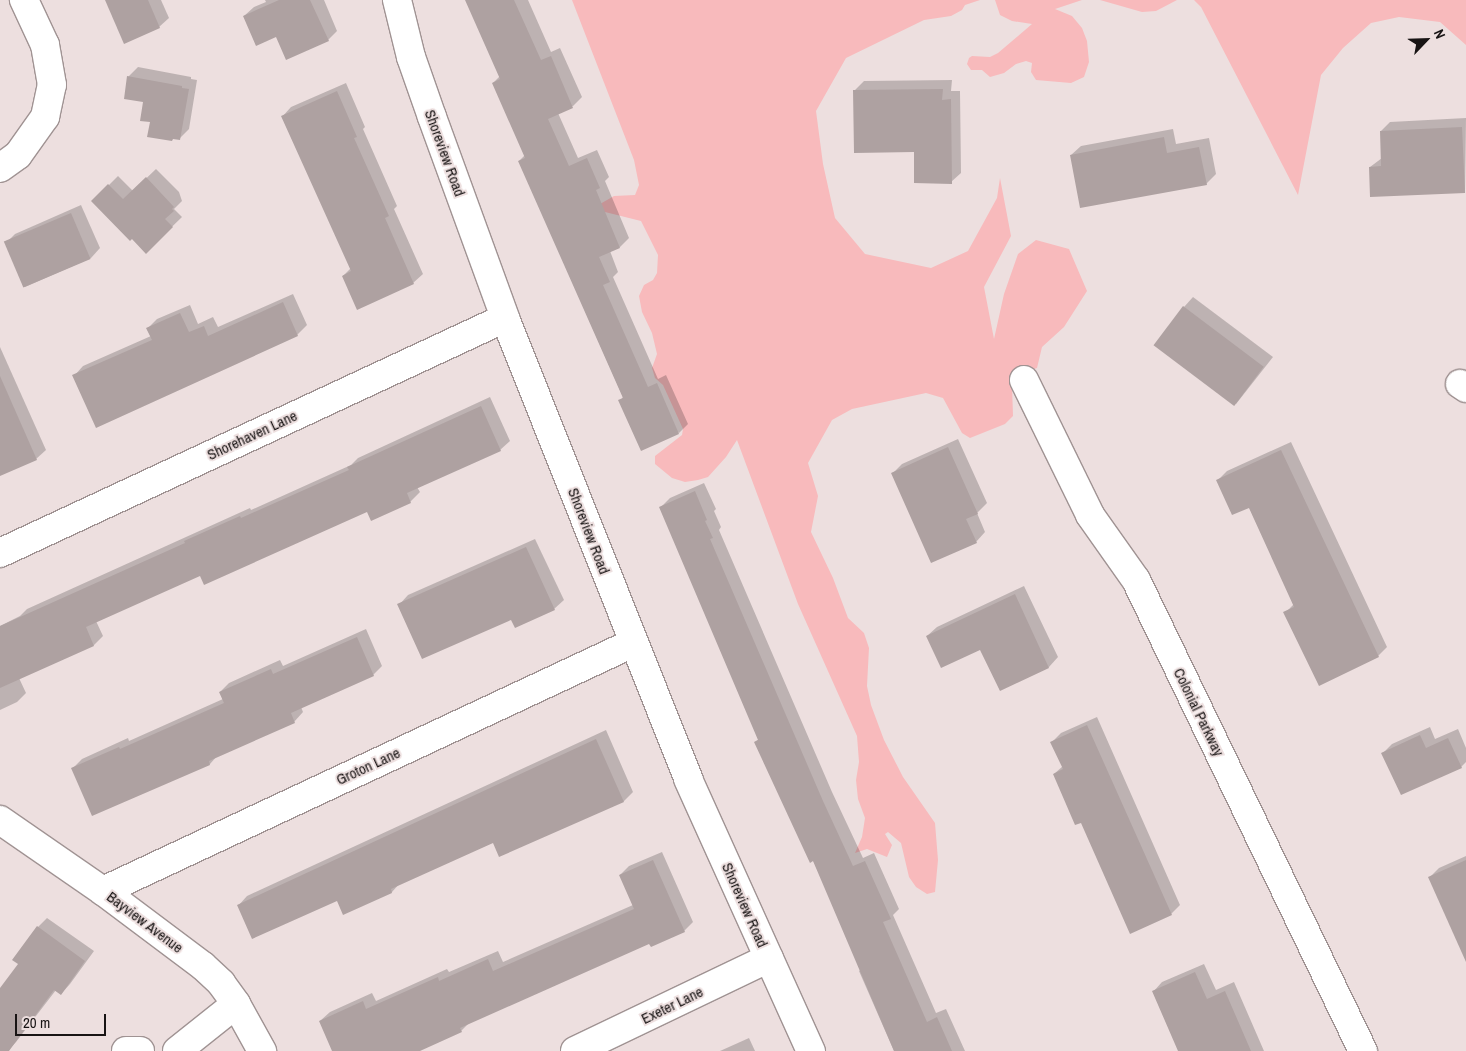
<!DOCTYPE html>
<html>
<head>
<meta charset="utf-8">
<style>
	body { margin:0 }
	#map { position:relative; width:1466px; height:1051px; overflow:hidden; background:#eddfdf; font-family:"Archivo Narrow",sans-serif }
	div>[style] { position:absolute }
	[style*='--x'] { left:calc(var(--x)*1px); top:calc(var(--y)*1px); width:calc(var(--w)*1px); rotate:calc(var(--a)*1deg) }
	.green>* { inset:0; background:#f8babc }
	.shadow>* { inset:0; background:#0003 }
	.building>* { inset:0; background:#aea1a1; transform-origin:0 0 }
	.roads { filter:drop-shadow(1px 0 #a09393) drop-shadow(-1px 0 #a09393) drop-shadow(0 1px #a09393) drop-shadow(0 -1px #a09393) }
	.minor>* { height:28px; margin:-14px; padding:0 14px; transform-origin:14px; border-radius:14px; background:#fff }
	span { translate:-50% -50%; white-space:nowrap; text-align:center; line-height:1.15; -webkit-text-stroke:4px #eddfdf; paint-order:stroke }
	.street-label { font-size:15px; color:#181414 }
	.north { position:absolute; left:1401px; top:15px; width:50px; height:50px; -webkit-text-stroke:4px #eddfdf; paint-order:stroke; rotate:66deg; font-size:14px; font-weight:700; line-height:20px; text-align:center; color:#181414 }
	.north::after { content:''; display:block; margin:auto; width:18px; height:22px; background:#181414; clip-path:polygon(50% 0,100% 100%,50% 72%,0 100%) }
	.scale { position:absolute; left:15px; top:1014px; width:91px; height:22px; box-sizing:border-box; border:2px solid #181414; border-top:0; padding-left:6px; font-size:15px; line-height:18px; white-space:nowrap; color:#181414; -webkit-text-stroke:4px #eddfdf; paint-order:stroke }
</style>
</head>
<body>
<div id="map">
	<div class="green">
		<i style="clip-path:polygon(572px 0,980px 0,965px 5px,962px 10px,951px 16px,924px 20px,846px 58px,816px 111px,823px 164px,835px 218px,865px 254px,931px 268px,968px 251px,997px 198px,1000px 178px,1011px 236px,984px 287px,994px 339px,1004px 294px,1018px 254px,1036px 240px,1069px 249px,1087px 291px,1064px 327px,1042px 347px,1037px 368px,1025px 372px,1012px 385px,1013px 416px,1005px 424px,970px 438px,962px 433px,943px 398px,926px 393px,852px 409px,832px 420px,808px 463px,818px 496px,811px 532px,833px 578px,848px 618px,864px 633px,869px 648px,867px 686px,871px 705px,884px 740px,903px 777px,935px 823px,938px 860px,935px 892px,927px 894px,916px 887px,909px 877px,901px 843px,888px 832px,885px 834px,892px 845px,887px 857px,867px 849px,855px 853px,862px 837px,865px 818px,858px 799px,856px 780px,859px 762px,857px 736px,798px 604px,737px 440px,726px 457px,708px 477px,698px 480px,685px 482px,672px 478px,655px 464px,655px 456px,682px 435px,683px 429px,663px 385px,655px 378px,652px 368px,657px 354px,652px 333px,642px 312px,639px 296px,644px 285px,653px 280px,657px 273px,658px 255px,641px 221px,597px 210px,586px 212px,614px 196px,635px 195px,639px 185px,634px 160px)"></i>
		<i style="clip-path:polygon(995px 0,1082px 0,1055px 9px,1072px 16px,1082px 28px,1087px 41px,1089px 62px,1084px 77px,1071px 83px,1036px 80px,1031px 72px,1032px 63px,1026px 61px,1016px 64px,1004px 73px,990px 77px,982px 70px,971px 70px,967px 64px,969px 58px,972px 56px,990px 57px,998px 53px,1032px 24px,1012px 21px,1000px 15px)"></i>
		<i style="clip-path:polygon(1100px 0,1177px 0,1156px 11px,1142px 12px)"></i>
		<i style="clip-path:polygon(1194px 0,1466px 0,1466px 45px,1440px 22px,1399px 17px,1371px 23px,1343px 48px,1321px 75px,1298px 195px,1201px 7px)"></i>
	</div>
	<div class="shadow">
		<i style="clip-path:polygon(106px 0,161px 0,169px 18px,159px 27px)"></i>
		<i style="clip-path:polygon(265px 0,324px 0,337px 31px,328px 40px,277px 35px,244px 16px,254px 7px,266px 2px)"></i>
		<i style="clip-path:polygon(467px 0,528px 0,551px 52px,560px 48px,582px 97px,573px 106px,558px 113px,578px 158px,597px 150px,609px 177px,605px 181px,629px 238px,620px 247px,610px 251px,618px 272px,613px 277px,658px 379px,666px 375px,688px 424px,679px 433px,620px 401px,623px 397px,519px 161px,525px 155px,493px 83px,500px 76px)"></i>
		<i style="clip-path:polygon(138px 67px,191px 77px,191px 79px,197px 80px,189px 129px,179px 139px,151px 121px,145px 101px,128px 77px)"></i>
		<i style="clip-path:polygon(952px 80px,951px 91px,960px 91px,961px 173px,951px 182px,915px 151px,855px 90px,864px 81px)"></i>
		<i style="clip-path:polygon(346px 83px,365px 127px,363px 129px,397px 206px,394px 209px,423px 274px,413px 283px,343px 276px,351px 268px,282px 117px,291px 107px)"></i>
		<i style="clip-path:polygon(1466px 118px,1465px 192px,1370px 167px,1382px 158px,1381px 131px,1390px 122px)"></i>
		<i style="clip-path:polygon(1173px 129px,1176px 144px,1209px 138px,1216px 174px,1206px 184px,1071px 155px,1081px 146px)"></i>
		<i style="clip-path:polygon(156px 169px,179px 192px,182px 201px,174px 209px,182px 217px,146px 252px,93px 201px,118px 176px,133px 191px)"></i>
		<i style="clip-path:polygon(81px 205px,100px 248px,91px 258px,25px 287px,6px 243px,15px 234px)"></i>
		<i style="clip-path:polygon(293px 294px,307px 325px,297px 335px,74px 376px,83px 366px,151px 336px,148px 328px,157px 319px,190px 305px,198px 324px,213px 317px,218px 327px)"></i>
		<i style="clip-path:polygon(1193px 297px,1273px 357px,1236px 404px,1184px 307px)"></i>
		<i style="clip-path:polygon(0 347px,46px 450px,36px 459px,0 475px)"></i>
		<i style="clip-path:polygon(490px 397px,510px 441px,500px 450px,417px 487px,420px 492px,410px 502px,368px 510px,201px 574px,96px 621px,103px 636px,94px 645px,19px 678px,26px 693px,17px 702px,0 710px,0 626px,20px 616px,27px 609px,250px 508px,251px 510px,351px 465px,358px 458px)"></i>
		<i style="clip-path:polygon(958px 439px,987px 503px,977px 513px,985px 532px,976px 542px,892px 474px,902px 464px)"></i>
		<i style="clip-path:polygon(1291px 442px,1387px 647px,1378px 656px,1285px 613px,1294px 604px,1249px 507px,1218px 480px,1227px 471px)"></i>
		<i style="clip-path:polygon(704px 483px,716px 509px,714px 511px,721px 527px,719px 530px,832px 792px,863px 858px,874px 853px,899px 909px,893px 915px,936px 1013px,946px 1009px,965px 1051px,894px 1051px,859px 971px,862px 969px,813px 860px,755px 742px,759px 739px,661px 507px,670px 498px)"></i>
		<i style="clip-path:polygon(535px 539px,564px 600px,554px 609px,512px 618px,399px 605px,408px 595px)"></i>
		<i style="clip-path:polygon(1024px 586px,1058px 657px,1049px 667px,1000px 690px,981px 648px,927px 636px,937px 627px)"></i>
		<i style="clip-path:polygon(366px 629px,382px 666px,373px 675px,301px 707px,303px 712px,294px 722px,217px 756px,210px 764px,72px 769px,82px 759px,128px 738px,129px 741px,223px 699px,220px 692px,229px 683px,280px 660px,283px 666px)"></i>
		<i style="clip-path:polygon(1097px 717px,1180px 905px,1171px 914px,1082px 821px,1054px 774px,1063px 766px,1052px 742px,1061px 733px)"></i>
		<i style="clip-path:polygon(1430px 727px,1435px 739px,1458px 729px,1466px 748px,1466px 762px,1461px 767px,1383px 753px,1392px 744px)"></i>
		<i style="clip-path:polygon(606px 730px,633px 792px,624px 801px,500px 855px,494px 842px,400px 883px,392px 892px,338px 900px,238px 906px,247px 896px)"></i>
		<i style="clip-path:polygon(662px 852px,693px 922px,684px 931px,650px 943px,471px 1021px,461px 1031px,417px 1051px,334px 1051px,320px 1021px,330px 1012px,372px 993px,376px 1001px,447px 969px,449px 972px,498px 951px,503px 962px,633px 905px,620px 875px,629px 866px)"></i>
		<i style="clip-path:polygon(1466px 856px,1466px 922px,1430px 877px,1439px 868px)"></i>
		<i style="clip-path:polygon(47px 918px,94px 951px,70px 984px,61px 994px,56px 990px,16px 1042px,7px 1051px,0 1046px,0 990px,20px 964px,38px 927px)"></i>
		<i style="clip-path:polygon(1204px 964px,1216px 990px,1234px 982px,1264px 1051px,1179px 1051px,1153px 992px,1162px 982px)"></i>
		<i style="clip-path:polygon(749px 1038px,755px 1051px,720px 1051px)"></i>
	</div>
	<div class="building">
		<i style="clip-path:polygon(105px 0,148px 0,160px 28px,124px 44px)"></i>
		<i style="clip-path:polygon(279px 0,310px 0,329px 41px,286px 60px,276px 37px,256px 46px,243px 16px)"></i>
		<i style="clip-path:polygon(465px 0,514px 0,541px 60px,551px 56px,573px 108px,548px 119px,569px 166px,587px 158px,600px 188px,596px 190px,620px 248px,599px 257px,610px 282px,603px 285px,648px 387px,657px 383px,679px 434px,641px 451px,618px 400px,623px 398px,518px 161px,525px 158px,492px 83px,500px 79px)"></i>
		<i style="clip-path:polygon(127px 76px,182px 86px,182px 88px,189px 89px,180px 140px,173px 139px,172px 141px,147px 137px,150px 122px,140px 121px,143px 102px,124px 99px)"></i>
		<i style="clip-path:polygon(943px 89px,942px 100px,951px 99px,952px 184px,914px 183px,914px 152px,854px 153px,853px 90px)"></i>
		<i style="clip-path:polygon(337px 91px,357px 137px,354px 138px,389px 216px,385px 218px,414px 284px,357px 310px,342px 276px,351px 271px,281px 116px)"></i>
		<i style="clip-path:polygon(1462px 127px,1465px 193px,1370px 197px,1369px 167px,1381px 166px,1380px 131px)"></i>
		<i style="clip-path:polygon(1164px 137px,1167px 153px,1199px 147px,1207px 185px,1080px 208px,1070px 155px)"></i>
		<i style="clip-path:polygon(146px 177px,174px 207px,172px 209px,174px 211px,165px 219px,173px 227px,146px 254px,132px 239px,130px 241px,91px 201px,108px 184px,123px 199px)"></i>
		<i style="left:71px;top:213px;width:50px;height:73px;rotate:67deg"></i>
		<i style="clip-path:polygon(283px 302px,298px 336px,96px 428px,72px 375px,152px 340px,146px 328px,180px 313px,189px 332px,204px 326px,208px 336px)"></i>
		<i style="left:1183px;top:306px;width:101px;height:49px;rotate:37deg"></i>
		<i style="clip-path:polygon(0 376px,37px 460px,0 476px)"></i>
		<i style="clip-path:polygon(481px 406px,501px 451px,407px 493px,411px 503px,371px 521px,367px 512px,204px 585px,200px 576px,86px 627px,94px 646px,0 688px,0 626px,185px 543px,184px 541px,240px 516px,241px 518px,349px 470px,347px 467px)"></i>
		<i style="clip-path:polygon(948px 447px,978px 514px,966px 519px,977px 543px,931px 563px,891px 473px)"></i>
		<i style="clip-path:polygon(1281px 450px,1379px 657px,1319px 686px,1283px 612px,1294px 607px,1249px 508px,1232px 515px,1216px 480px)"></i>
		<i style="clip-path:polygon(695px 491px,707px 520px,705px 521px,713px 538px,710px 539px,823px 801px,853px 866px,865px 861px,891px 919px,883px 922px,927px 1022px,937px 1017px,952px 1051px,894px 1051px,813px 861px,810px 863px,754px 742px,758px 740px,659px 507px)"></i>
		<i style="clip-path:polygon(526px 547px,555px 610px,515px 628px,511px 620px,422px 659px,397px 604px)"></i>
		<i style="clip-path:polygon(1015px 594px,1049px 668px,1000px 691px,980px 650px,941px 668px,926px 636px)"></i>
		<i style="clip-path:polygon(357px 637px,374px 676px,291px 713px,295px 723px,209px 761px,210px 765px,92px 816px,71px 768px,119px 747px,120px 749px,224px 703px,219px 692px,271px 669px,273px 674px)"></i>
		<i style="clip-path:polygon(1087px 725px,1172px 915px,1130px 934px,1081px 823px,1075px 825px,1053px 774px,1063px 769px,1050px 742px)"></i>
		<i style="clip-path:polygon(1420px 735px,1426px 748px,1448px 738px,1462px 768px,1401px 795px,1381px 753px)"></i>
		<i style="clip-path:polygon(596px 739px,624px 802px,499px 857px,493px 843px,391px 889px,392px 893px,343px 915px,337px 901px,252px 939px,237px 905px)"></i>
		<i style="clip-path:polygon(653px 860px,685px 932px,651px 947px,649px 944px,460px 1028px,462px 1032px,420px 1051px,332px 1051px,319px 1021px,363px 1001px,366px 1009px,438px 977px,439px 981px,488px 959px,493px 971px,634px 909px,619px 875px)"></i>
		<i style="clip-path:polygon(1466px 860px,1466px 962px,1428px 877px)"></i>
		<i style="clip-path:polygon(37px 926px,85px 961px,61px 995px,54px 990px,9px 1051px,0 1051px,0 988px,18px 964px,12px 960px)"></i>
		<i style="clip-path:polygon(1195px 972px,1207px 999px,1225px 991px,1251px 1051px,1178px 1051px,1152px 991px)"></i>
	</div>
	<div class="roads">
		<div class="minor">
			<i style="--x:397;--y:0;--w:59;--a:76.2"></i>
			<i style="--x:411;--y:57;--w:64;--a:70.7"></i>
			<i style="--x:432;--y:117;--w:214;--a:70"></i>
			<i style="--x:505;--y:318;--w:496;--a:68.3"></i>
			<i style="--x:688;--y:779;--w:299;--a:65.7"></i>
			<i style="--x:0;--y:168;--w:22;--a:-36"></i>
			<i style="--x:18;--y:155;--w:47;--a:-54.6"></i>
			<i style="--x:45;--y:117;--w:33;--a:-78"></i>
			<i style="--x:52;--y:85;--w:41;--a:-99.9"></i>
			<i style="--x:45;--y:45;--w:50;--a:-115"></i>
			<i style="--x:1024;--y:380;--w:150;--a:63.9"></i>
			<i style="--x:1090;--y:515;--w:80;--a:54.7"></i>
			<i style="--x:1136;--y:580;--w:523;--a:64.27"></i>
			<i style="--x:1460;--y:384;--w:7;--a:34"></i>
			<i style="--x:0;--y:553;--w:557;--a:-24.95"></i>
			<i style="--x:0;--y:820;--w:125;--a:34.6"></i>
			<i style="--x:103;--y:891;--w:125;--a:36.9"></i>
			<i style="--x:203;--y:966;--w:25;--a:43"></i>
			<i style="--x:221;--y:983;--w:26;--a:54"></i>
			<i style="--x:236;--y:1004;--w:54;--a:61"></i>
			<i style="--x:103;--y:891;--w:585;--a:-25.08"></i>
			<i style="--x:126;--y:1051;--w:14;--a:0"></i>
			<i style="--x:177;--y:1051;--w:75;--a:-38.5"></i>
			<i style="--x:575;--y:1051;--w:215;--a:-25.6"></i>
		</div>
	</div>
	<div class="street-label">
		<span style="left:445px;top:153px;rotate:70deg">Shoreview Road</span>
		<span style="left:252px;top:435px;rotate:-25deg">Shorehaven Lane</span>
		<span style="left:589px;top:531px;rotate:69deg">Shoreview Road</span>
		<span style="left:1199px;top:712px;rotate:64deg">Colonial Parkway</span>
		<span style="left:368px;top:766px;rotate:-25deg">Groton Lane</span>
		<span style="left:745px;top:905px;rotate:66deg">Shoreview Road</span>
		<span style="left:145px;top:922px;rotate:37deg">Bayview Avenue</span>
		<span style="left:672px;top:1005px;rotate:-26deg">Exeter Lane</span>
	</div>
	<div class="north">N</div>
	<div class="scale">20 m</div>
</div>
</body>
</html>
